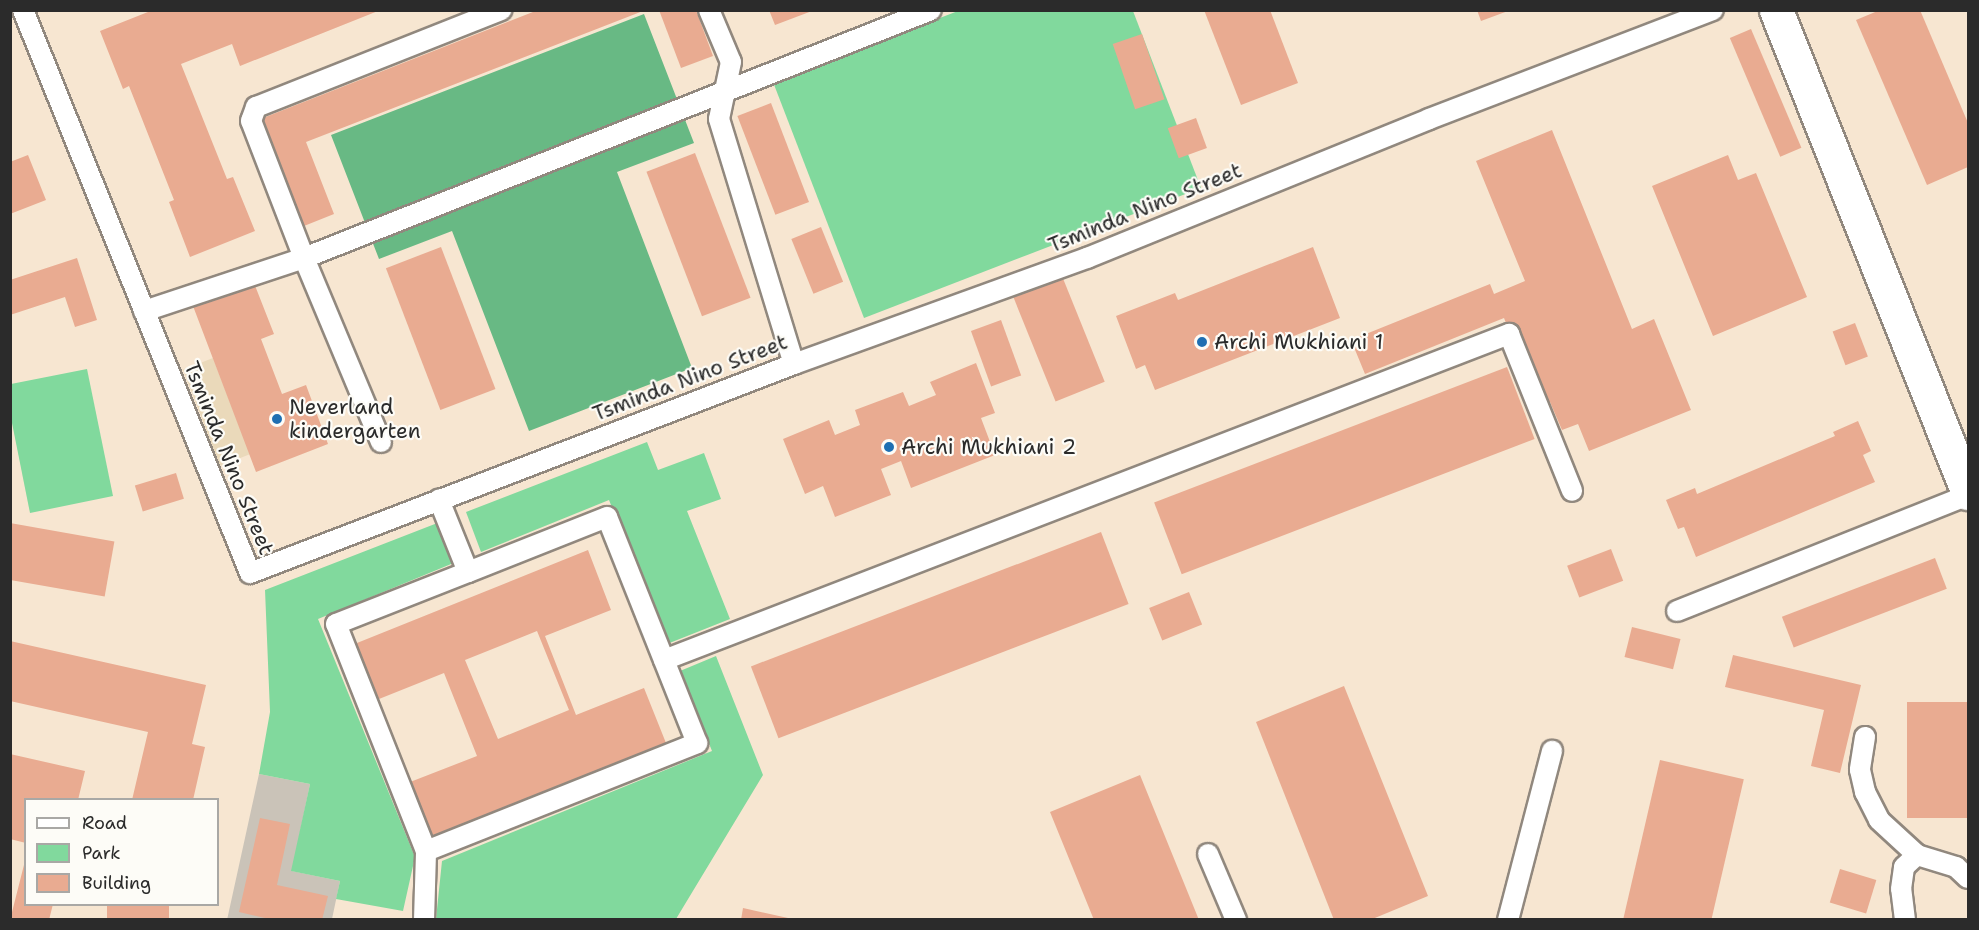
<!DOCTYPE html>
<html>
<head>
<meta charset="utf-8">
<style>
	body { margin:0 }
	#map { position:relative; width:1979px; height:930px; overflow:hidden; background:#f7e6d1; font-family:"Shantell Sans",sans-serif }
	div>[style] { position:absolute }
	[style*='--x'] { left:calc(var(--x)*1px); top:calc(var(--y)*1px); width:calc(var(--w)*1px); rotate:calc(var(--a)*1deg) }
	.built>* { inset:0; background:#ead9ba; transform-origin:0 0 }
	.industrial>* { inset:0; background:#cac3b8 }
	.green>* { inset:0; background:#81d99d }
	.forest>* { inset:0; background:#68b984 }
	.building>* { inset:0; background:#e9ab91; transform-origin:0 0 }
	.roads { filter:drop-shadow(2px 0 #91887e) drop-shadow(-2px 0 #91887e) drop-shadow(0 2px #91887e) drop-shadow(0 -2px #91887e) }
	.lane>* { height:20px; margin:-10px; padding:0 10px; transform-origin:10px; border-radius:10px; background:#fff }
	.street>* { height:33px; margin:-16.5px; padding:0 16.5px; transform-origin:16.5px; border-radius:16.5px; background:#fff }
	.dots>* { width:16px; height:16px; translate:-50% -50%; box-sizing:border-box; border:3px solid #fdfcf7; border-radius:50% }
	span { translate:-50% -50%; white-space:nowrap; text-align:center; line-height:1.15; -webkit-text-stroke:4.5px #fdfcf7; paint-order:stroke }
	.street-label { font-size:21px; color:#2b2b2b }
	.poi-label { font-size:21px; color:#2b2b2b }
	.left { translate:0 -50%; text-align:left }
	.frame { position:absolute; inset:0; border:12px solid #2b2b2b; pointer-events:none }
	.legend { position:absolute; left:24px; top:798px; width:195px; height:108px; box-sizing:border-box; background:#fdfcf7; border:2px solid #a9a8a5; margin:0; padding:8px 10px; list-style:none; font-size:18px; color:#2b2b2b }
	.legend li { display:flex; align-items:center; gap:12px; height:30px }
	.legend b { width:30px; border:2px solid #a9a8a5 }
</style>
</head>
<body>
<div id="map">
	<div class="built">
		<i style="left:213px;top:358px;width:103px;height:32px;rotate:69deg"></i>
	</div>
	<div class="industrial">
		<i style="clip-path:polygon(259px 774px,310px 784px,292px 871px,340px 881px,332px 919px,227px 920px)"></i>
	</div>
	<div class="green">
		<i style="clip-path:polygon(958px 11px,1133px 11px,1201px 188px,864px 318px,773px 82px)"></i>
		<i style="clip-path:polygon(87px 369px,113px 496px,30px 513px,11px 418px,11px 384px)"></i>
		<i style="clip-path:polygon(647px 442px,658px 470px,704px 453px,721px 499px,687px 511px,730px 619px,667px 644px,609px 500px,481px 552px,466px 512px)"></i>
		<i style="clip-path:polygon(440px 522px,456px 562px,318px 619px,415px 857px,403px 911px,336px 899px,340px 881px,291px 871px,310px 784px,259px 774px,270px 712px,265px 590px)"></i>
		<i style="clip-path:polygon(716px 656px,763px 775px,676px 919px,436px 919px,442px 861px,712px 751px,680px 671px)"></i>
	</div>
	<div class="forest">
		<i style="clip-path:polygon(644px 14px,694px 143px,617px 172px,692px 368px,529px 431px,452px 231px,379px 259px,331px 135px)"></i>
	</div>
	<div class="building">
		<i style="clip-path:polygon(153px 10px,378px 11px,240px 66px,232px 44px,181px 64px,227px 179px,233px 177px,255px 231px,190px 257px,169px 202px,174px 200px,129px 86px,123px 89px,100px 31px)"></i>
		<i style="clip-path:polygon(538px 10px,643px 11px,306px 142px,334px 214px,304px 226px,263px 118px)"></i>
		<i style="clip-path:polygon(659px 10px,696px 10px,713px 56px,681px 68px)"></i>
		<i style="clip-path:polygon(769px 10px,812px 10px,812px 11px,775px 25px)"></i>
		<i style="clip-path:polygon(1204px 10px,1270px 10px,1298px 83px,1241px 105px)"></i>
		<i style="clip-path:polygon(1477px 10px,1508px 10px,1508px 11px,1481px 21px)"></i>
		<i style="clip-path:polygon(1880px 10px,1920px 10px,1968px 123px,1968px 167px,1927px 185px,1856px 20px)"></i>
		<i style="left:1751px;top:29px;width:129px;height:23px;rotate:67deg"></i>
		<i style="left:1142px;top:34px;width:69px;height:31px;rotate:71deg"></i>
		<i style="left:771px;top:103px;width:106px;height:36px;rotate:69deg"></i>
		<i style="left:1196px;top:118px;width:32px;height:30px;rotate:70deg"></i>
		<i style="clip-path:polygon(1552px 130px,1632px 329px,1654px 319px,1691px 410px,1589px 451px,1578px 424px,1562px 430px,1550px 402px,1539px 407px,1504px 318px,1365px 374px,1351px 340px,1490px 284px,1494px 294px,1525px 281px,1476px 161px)"></i>
		<i style="left:695px;top:153px;width:155px;height:52px;rotate:69deg"></i>
		<i style="clip-path:polygon(28px 155px,46px 200px,10px 214px,10px 162px)"></i>
		<i style="clip-path:polygon(1728px 155px,1738px 180px,1756px 173px,1807px 297px,1713px 336px,1652px 186px)"></i>
		<i style="left:821px;top:227px;width:59px;height:32px;rotate:68deg"></i>
		<i style="left:441px;top:247px;width:152px;height:59px;rotate:69deg"></i>
		<i style="clip-path:polygon(1313px 247px,1340px 318px,1155px 390px,1145px 365px,1136px 369px,1116px 316px,1175px 293px,1178px 300px)"></i>
		<i style="clip-path:polygon(77px 258px,97px 320px,75px 327px,65px 297px,10px 315px,10px 280px)"></i>
		<i style="left:1062px;top:276px;width:114px;height:53px;rotate:68deg"></i>
		<i style="clip-path:polygon(254px 283px,274px 334px,261px 339px,282px 394px,306px 385px,328px 444px,256px 472px,193px 306px)"></i>
		<i style="left:1001px;top:320px;width:59px;height:32px;rotate:70deg"></i>
		<i style="left:1855px;top:323px;width:36px;height:24px;rotate:69deg"></i>
		<i style="clip-path:polygon(976px 363px,995px 413px,981px 418px,995px 455px,911px 488px,901px 461px,881px 469px,891px 495px,835px 517px,823px 486px,805px 494px,783px 439px,829px 420px,835px 435px,860px 425px,855px 410px,903px 392px,909px 406px,936px 395px,930px 382px)"></i>
		<i style="left:1507px;top:367px;width:77px;height:378px;rotate:69deg"></i>
		<i style="clip-path:polygon(1858px 421px,1871px 451px,1863px 455px,1875px 482px,1696px 557px,1684px 527px,1678px 529px,1666px 500px,1695px 488px,1697px 494px,1835px 436px,1833px 432px)"></i>
		<i style="left:176px;top:473px;width:27px;height:43px;rotate:73deg"></i>
		<i style="left:10px;top:523px;width:106px;height:56px;rotate:10deg"></i>
		<i style="left:1101px;top:532px;width:77px;height:375px;rotate:69deg"></i>
		<i style="left:1611px;top:549px;width:34px;height:47px;rotate:69deg"></i>
		<i style="clip-path:polygon(evenodd,588px 550px,611px 610px,545px 636px,576px 715px,644px 688px,668px 748px,429px 843px,405px 784px,477px 756px,444px 673px,374px 701px,352px 645px,588px 550px,537px 631px,569px 710px,498px 739px,465px 660px,537px 631px)"></i>
		<i style="left:1935px;top:558px;width:33px;height:164px;rotate:69deg"></i>
		<i style="left:1189px;top:592px;width:35px;height:43px;rotate:68deg"></i>
		<i style="left:1632px;top:627px;width:50px;height:31px;rotate:14deg"></i>
		<i style="clip-path:polygon(10px 641px,206px 685px,192px 744px,205px 747px,193px 800px,132px 800px,148px 732px,10px 701px)"></i>
		<i style="clip-path:polygon(1733px 655px,1861px 685px,1840px 773px,1811px 766px,1824px 710px,1725px 687px)"></i>
		<i style="clip-path:polygon(1344px 686px,1428px 896px,1370px 920px,1334px 920px,1256px 722px)"></i>
		<i style="left:1968px;top:702px;width:116px;height:61px;rotate:90deg"></i>
		<i style="clip-path:polygon(10px 754px,85px 771px,78px 800px,26px 800px,26px 843px,10px 839px)"></i>
		<i style="left:1660px;top:760px;width:86px;height:164px;rotate:13deg"></i>
		<i style="clip-path:polygon(1140px 775px,1199px 920px,1094px 920px,1050px 812px)"></i>
		<i style="clip-path:polygon(260px 818px,290px 824px,277px 885px,328px 896px,322px 920px,274px 920px,239px 912px)"></i>
		<i style="clip-path:polygon(26px 857px,26px 904px,53px 904px,49px 920px,10px 920px)"></i>
		<i style="left:1840px;top:869px;width:38px;height:35px;rotate:17deg"></i>
		<i style="left:107px;top:904px;width:62px;height:16px"></i>
		<i style="clip-path:polygon(743px 908px,788px 918px,787px 920px,741px 920px)"></i>
	</div>
	<div class="roads">
		<div class="lane">
			<i style="--x:23;--y:10;--w:607;--a:68.04"></i>
			<i style="--x:250;--y:573;--w:583;--a:-21.02"></i>
			<i style="--x:794;--y:364;--w:312;--a:-19.9"></i>
			<i style="--x:1087;--y:258;--w:369;--a:-22.1"></i>
			<i style="--x:1429;--y:119;--w:304;--a:-21"></i>
			<i style="--x:709;--y:10;--w:56;--a:67.1"></i>
			<i style="--x:731;--y:62;--w:58;--a:101.9"></i>
			<i style="--x:719;--y:119;--w:256;--a:73"></i>
			<i style="--x:144;--y:311;--w:169;--a:-18.3"></i>
			<i style="--x:304;--y:258;--w:674;--a:-21.58"></i>
			<i style="--x:381;--y:442;--w:199;--a:-112.7"></i>
			<i style="--x:304;--y:258;--w:147;--a:-111.1"></i>
			<i style="--x:251;--y:121;--w:15;--a:-70"></i>
			<i style="--x:256;--y:107;--w:264;--a:-21.6"></i>
			<i style="--x:1677;--y:611;--w:313;--a:-21.7"></i>
			<i style="--x:664;--y:660;--w:906;--a:-21.1"></i>
			<i style="--x:1509;--y:334;--w:169;--a:68.1"></i>
			<i style="--x:1865;--y:737;--w:33;--a:99"></i>
			<i style="--x:1860;--y:770;--w:23;--a:77"></i>
			<i style="--x:1865;--y:792;--w:31;--a:63"></i>
			<i style="--x:1879;--y:820;--w:52;--a:42.6"></i>
			<i style="--x:1917;--y:855;--w:41;--a:17.1"></i>
			<i style="--x:1956;--y:867;--w:16;--a:43"></i>
			<i style="--x:426;--y:851;--w:244;--a:-111.6"></i>
			<i style="--x:336;--y:624;--w:142;--a:-21.5"></i>
			<i style="--x:1208;--y:854;--w:72;--a:67"></i>
			<i style="--x:424;--y:920;--w:69;--a:-88.3"></i>
			<i style="--x:426;--y:851;--w:292;--a:-21.7"></i>
			<i style="--x:697;--y:743;--w:243;--a:-111.7"></i>
			<i style="--x:607;--y:517;--w:149;--a:158.4"></i>
			<i style="--x:468;--y:572;--w:78;--a:-111.9"></i>
			<i style="--x:1508;--y:920;--w:175;--a:-75.4"></i>
			<i style="--x:1905;--y:920;--w:31;--a:-97"></i>
			<i style="--x:1901;--y:889;--w:22;--a:-82"></i>
			<i style="--x:1904;--y:867;--w:18;--a:-43"></i>
		</div>
		<div class="street">
			<i style="--x:1776;--y:10;--w:520;--a:68.32"></i>
		</div>
	</div>
	<div class="dots">
		<i style="left:1202px;top:342px;background:#1f6fb2"></i>
		<i style="left:277px;top:419px;background:#1f6fb2"></i>
		<i style="left:889px;top:447px;background:#1f6fb2"></i>
	</div>
	<div class="street-label">
		<span style="left:1145px;top:208px;rotate:-22deg">Tsminda Nino Street</span>
		<span style="left:690px;top:378px;rotate:-21deg">Tsminda Nino Street</span>
		<span style="left:229px;top:458px;rotate:68deg">Tsminda Nino Street</span>
	</div>
	<div class="poi-label">
		<span class="left" style="left:1214px;top:342px">Archi Mukhiani 1</span>
		<span class="left" style="left:289px;top:419px">Neverland<br>kindergarten</span>
		<span class="left" style="left:901px;top:447px">Archi Mukhiani 2</span>
	</div>
	<div class="frame"></div>
	<ul class="legend">
	<li><b style="height:8px;background:#fff"></b>Road</li>
	<li><b style="height:16px;background:#81d99d"></b>Park</li>
	<li><b style="height:16px;background:#e9ab91"></b>Building</li>
	</ul>
</div>
</body>
</html>
